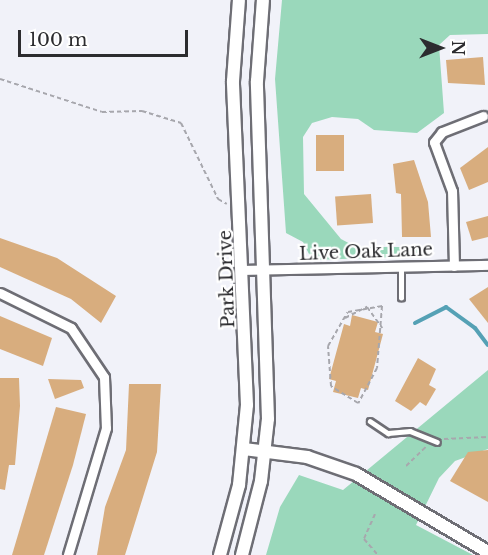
<!DOCTYPE html>
<html>
<head>
<meta charset="utf-8">
<style>
	body { margin:0 }
	#map { position:relative; width:488px; height:555px; overflow:hidden; background:#f1f2f9; font-family:"Libre Baskerville",serif }
	div>[style] { position:absolute }
	[style*='--x'] { left:calc(var(--x)*1px); top:calc(var(--y)*1px); width:calc(var(--w)*1px); rotate:calc(var(--a)*1deg) }
	.green>* { inset:0; background:#9ad8bb }
	.stream>* { height:4px; margin:-2px; padding:0 2px; transform-origin:2px; border-radius:2px; background:#55a1b5 }
	.building>* { inset:0; background:#d8ad7e; transform-origin:0 0 }
	.path>* { height:2px; margin-top:-1px; transform-origin:0; background:repeating-linear-gradient(90deg,#a7a7ad 0 4.5px,transparent 0 7.5px) }
	.roads { filter:drop-shadow(2px 0 #6e6e75) drop-shadow(-2px 0 #6e6e75) drop-shadow(0 2px #6e6e75) drop-shadow(0 -2px #6e6e75) }
	.service>* { height:4.5px; margin:-2.25px; padding:0 2.25px; transform-origin:2.25px; border-radius:2.25px; background:#fff }
	.minor>* { height:9px; margin:-4.5px; padding:0 4.5px; transform-origin:4.5px; border-radius:4.5px; background:#fff }
	.tertiary>* { height:12px; margin:-6px; padding:0 6px; transform-origin:6px; border-radius:6px; background:#fff }
	span { translate:-50% -50%; white-space:nowrap; text-align:center; line-height:1.15; -webkit-text-stroke:4.5px #fff; paint-order:stroke }
	.street-label { font-size:18px; color:#2c2c2f }
	.north { position:absolute; left:410px; top:18px; width:60px; height:60px; -webkit-text-stroke:4px #fff; paint-order:stroke; rotate:90deg; font-size:16px; font-weight:700; line-height:24px; text-align:center; color:#2c2c2f }
	.north::after { content:''; display:block; margin:auto; width:21px; height:27px; background:#2c2c2f; clip-path:polygon(50% 0,100% 100%,50% 72%,0 100%) }
	.scale { position:absolute; left:18px; top:30px; width:170px; height:27px; box-sizing:border-box; border:3px solid #2c2c2f; border-top:0; padding-left:8px; font-size:18px; line-height:21px; white-space:nowrap; color:#2c2c2f; -webkit-text-stroke:4px #fff; paint-order:stroke }
</style>
</head>
<body>
<div id="map">
	<div class="green">
		<i style="clip-path:polygon(282px 0,488px 0,488px 34px,450px 35px,439px 45px,444px 113px,417px 133px,374px 130px,358px 119px,332px 117px,312px 123px,303px 137px,304px 194px,341px 239px,356px 247px,423px 247px,430px 256px,312px 260px,303px 242px,286px 233px,275px 79px)"></i>
		<i style="clip-path:polygon(488px 370px,488px 449px,455px 461px,439px 478px,416px 525px,473px 555px,266px 555px,280px 507px,299px 475px,343px 490px)"></i>
	</div>
	<div class="stream">
		<i style="--x:415;--y:323;--w:35;--a:-27"></i>
		<i style="--x:446;--y:307;--w:36;--a:36"></i>
		<i style="--x:475;--y:328;--w:21;--a:53"></i>
	</div>
	<div class="building">
		<i style="clip-path:polygon(483px 57px,485px 85px,448px 83px,446px 60px)"></i>
		<i style="left:316px;top:135px;width:28px;height:36px"></i>
		<i style="clip-path:polygon(488px 147px,488px 182px,469px 190px,460px 168px)"></i>
		<i style="clip-path:polygon(414px 160px,428px 202px,431px 237px,402px 237px,401px 194px,396px 193px,393px 164px)"></i>
		<i style="left:371px;top:194px;width:29px;height:36px;rotate:86deg"></i>
		<i style="clip-path:polygon(488px 216px,488px 237px,472px 241px,466px 222px)"></i>
		<i style="clip-path:polygon(0 238px,57px 258px,116px 296px,101px 323px,71px 299px,0 267px)"></i>
		<i style="clip-path:polygon(488px 287px,488px 323px,469px 299px)"></i>
		<i style="clip-path:polygon(352px 315px,378px 322px,375px 332px,383px 334px,368px 390px,361px 388px,358px 398px,333px 392px,336px 381px,329px 379px,344px 324px,350px 326px)"></i>
		<i style="clip-path:polygon(0 316px,52px 338px,43px 366px,0 349px)"></i>
		<i style="clip-path:polygon(418px 358px,436px 369px,429px 385px,436px 389px,426px 406px,420px 402px,411px 411px,395px 401px)"></i>
		<i style="clip-path:polygon(0 378px,19px 378px,20px 406px,15px 465px,9px 465px,5px 490px,0 489px)"></i>
		<i style="clip-path:polygon(48px 379px,81px 380px,84px 388px,55px 399px)"></i>
		<i style="clip-path:polygon(129px 384px,161px 384px,157px 452px,125px 555px,97px 555px,105px 507px,126px 450px)"></i>
		<i style="clip-path:polygon(56px 407px,86px 414px,73px 465px,44px 555px,12px 555px)"></i>
		<i style="clip-path:polygon(488px 450px,488px 502px,450px 481px,468px 452px)"></i>
	</div>
	<div class="path">
		<i style="--x:0;--y:79;--w:107;--a:17.9"></i>
		<i style="--x:102;--y:112;--w:40;--a:-1.4"></i>
		<i style="--x:142;--y:111;--w:41;--a:17.1"></i>
		<i style="--x:181;--y:123;--w:85;--a:64"></i>
		<i style="--x:218;--y:199;--w:10;--a:29"></i>
		<i style="--x:382;--y:306;--w:62;--a:94.6"></i>
		<i style="--x:377;--y:368;--w:40;--a:118"></i>
		<i style="--x:358;--y:403;--w:32;--a:-148"></i>
		<i style="--x:331;--y:386;--w:40;--a:-94.3"></i>
		<i style="--x:328;--y:346;--w:39;--a:-60"></i>
		<i style="--x:348;--y:312;--w:35;--a:-10"></i>
		<i style="--x:345;--y:318;--w:25;--a:-27"></i>
		<i style="--x:367;--y:307;--w:26;--a:54"></i>
		<i style="--x:444;--y:439;--w:44;--a:-2.6"></i>
		<i style="--x:406;--y:466;--w:29;--a:-44"></i>
		<i style="--x:375;--y:514;--w:27;--a:114"></i>
		<i style="--x:364;--y:539;--w:21;--a:49"></i>
	</div>
	<div class="roads">
		<div class="service">
			<i style="--x:401;--y:298;--w:30;--a:-90"></i>
			<i style="--x:370;--y:421;--w:22;--a:34"></i>
			<i style="--x:388;--y:433;--w:22;--a:-5"></i>
			<i style="--x:410;--y:431;--w:29;--a:22"></i>
		</div>
		<div class="minor">
			<i style="--x:454;--y:266;--w:75;--a:-91.5"></i>
			<i style="--x:452;--y:191;--w:52;--a:-110.2"></i>
			<i style="--x:434;--y:142;--w:13;--a:-51"></i>
			<i style="--x:442;--y:132;--w:44;--a:-21.3"></i>
			<i style="--x:245;--y:270;--w:243;--a:-1.2"></i>
			<i style="--x:0;--y:293;--w:79;--a:26.2"></i>
			<i style="--x:71;--y:328;--w:59;--a:56"></i>
			<i style="--x:104;--y:377;--w:51;--a:87.8"></i>
			<i style="--x:106;--y:428;--w:133;--a:106.7"></i>
		</div>
		<div class="tertiary">
			<i style="--x:244;--y:449;--w:64;--a:7.2"></i>
			<i style="--x:307;--y:457;--w:52;--a:19.1"></i>
			<i style="--x:356;--y:474;--w:153;--a:30.6"></i>
			<i style="--x:220;--y:555;--w:73;--a:-74.8"></i>
			<i style="--x:239;--y:485;--w:80;--a:-84.3"></i>
			<i style="--x:247;--y:405;--w:324;--a:-92.5"></i>
			<i style="--x:233;--y:81;--w:81;--a:-85.8"></i>
			<i style="--x:242;--y:555;--w:76;--a:-75.6"></i>
			<i style="--x:261;--y:481;--w:62;--a:-83.6"></i>
			<i style="--x:268;--y:419;--w:338;--a:-91.9"></i>
			<i style="--x:257;--y:81;--w:81;--a:-85.8"></i>
		</div>
	</div>
	<div class="street-label">
		<span style="left:366px;top:252px;rotate:-2deg">Live Oak Lane</span>
		<span style="left:227px;top:279px;rotate:-92deg">Park Drive</span>
	</div>
	<div class="north">N</div>
	<div class="scale">100 m</div>
</div>
</body>
</html>
